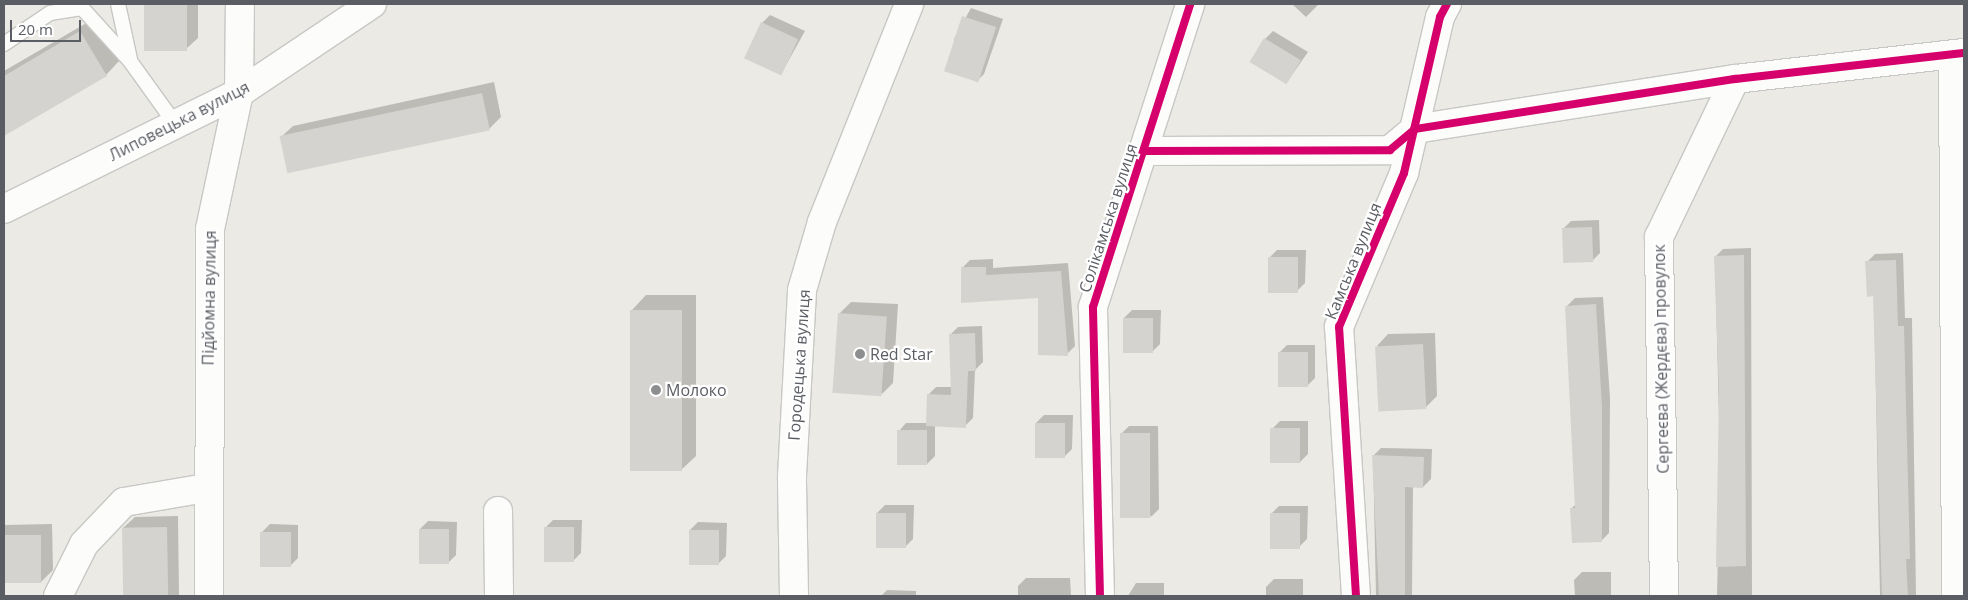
<!DOCTYPE html>
<html>
<head>
<meta charset="utf-8">
<style>
	body { margin:0 }
	#map { position:relative; width:1968px; height:600px; overflow:hidden; background:#ebeae4; font-family:"Open Sans",sans-serif }
	div>[style] { position:absolute }
	[style*='--x'] { left:calc(var(--x)*1px); top:calc(var(--y)*1px); width:calc(var(--w)*1px); rotate:calc(var(--a)*1deg) }
	.shadow>* { inset:0; background:#0003 }
	.building>* { inset:0; background:#d4d3cf; transform-origin:0 0 }
	.roads { filter:drop-shadow(1px 0 #c7c7c5) drop-shadow(-1px 0 #c7c7c5) drop-shadow(0 1px #c7c7c5) drop-shadow(0 -1px #c7c7c5) }
	.service>* { height:14px; margin:-7px; padding:0 7px; transform-origin:7px; border-radius:7px; background:#fcfcfb }
	.minor>* { height:28px; margin:-14px; padding:0 14px; transform-origin:14px; border-radius:14px; background:#fcfcfb }
	.secondary>* { height:28px; margin:-14px; padding:0 14px; transform-origin:14px; border-radius:14px; background:#fcfcfb }
	.cycleway>* { height:8px; margin:-4px; padding:0 4px; transform-origin:4px; border-radius:4px; background:#d6006c }
	.dots>* { width:14px; height:14px; translate:-50% -50%; box-sizing:border-box; border:2px solid #fff; border-radius:50% }
	span { translate:-50% -50%; white-space:nowrap; text-align:center; line-height:1.15; -webkit-text-stroke:4.5px #fff; paint-order:stroke }
	.street-label { font-size:16px; color:#5a5d63 }
	.poi-label { font-size:16px; color:#5a5d63 }
	.left { translate:0 -50%; text-align:left }
	.frame { position:absolute; inset:0; border:5px solid #5a5d63; pointer-events:none }
	.scale { position:absolute; left:10px; top:20px; width:71px; height:22px; box-sizing:border-box; border:2px solid #5a5d63; border-top:0; padding-left:6px; font-size:15px; line-height:18px; white-space:nowrap; color:#5a5d63; -webkit-text-stroke:4px #fff; paint-order:stroke }
</style>
</head>
<body>
<div id="map">
	<div class="shadow">
		<i style="clip-path:polygon(146px 4px,198px 4px,198px 38px,186px 49px,146px 49px)"></i>
		<i style="clip-path:polygon(1292px 4px,1319px 4px,1306px 17px)"></i>
		<i style="clip-path:polygon(971px 8px,1003px 19px,984px 74px,976px 82px,954px 39px)"></i>
		<i style="clip-path:polygon(770px 15px,805px 31px,781px 74px,762px 23px)"></i>
		<i style="clip-path:polygon(95px 18px,120px 60px,106px 75px,4px 135px,4px 71px)"></i>
		<i style="clip-path:polygon(1273px 31px,1308px 52px,1287px 82px,1265px 39px)"></i>
		<i style="clip-path:polygon(494px 82px,501px 117px,489px 129px,281px 137px,293px 126px)"></i>
		<i style="clip-path:polygon(1599px 220px,1600px 253px,1592px 261px,1563px 229px,1571px 221px)"></i>
		<i style="clip-path:polygon(1751px 248px,1752px 596px,1717px 596px,1720px 461px,1715px 257px,1723px 249px)"></i>
		<i style="clip-path:polygon(1277px 250px,1306px 250px,1305px 283px,1297px 291px,1269px 258px)"></i>
		<i style="clip-path:polygon(1903px 253px,1905px 318px,1912px 318px,1916px 596px,1880px 596px,1874px 295px,1867px 262px,1875px 254px)"></i>
		<i style="clip-path:polygon(993px 259px,993px 268px,1068px 263px,1075px 346px,1067px 354px,1040px 297px,962px 268px,970px 260px)"></i>
		<i style="clip-path:polygon(646px 295px,696px 295px,696px 456px,681px 470px,632px 310px)"></i>
		<i style="clip-path:polygon(1603px 297px,1610px 398px,1609px 533px,1601px 541px,1572px 508px,1576px 504px,1567px 306px,1575px 298px)"></i>
		<i style="clip-path:polygon(851px 302px,898px 304px,893px 383px,882px 394px,839px 314px)"></i>
		<i style="clip-path:polygon(1132px 310px,1161px 310px,1160px 344px,1152px 352px,1124px 318px)"></i>
		<i style="clip-path:polygon(982px 326px,983px 362px,975px 370px,973px 418px,965px 426px,935px 425px,935px 456px,927px 464px,899px 431px,906px 423px,927px 423px,928px 395px,936px 387px,952px 387px,950px 335px,958px 327px)"></i>
		<i style="clip-path:polygon(1435px 333px,1437px 396px,1425px 408px,1377px 346px,1388px 334px)"></i>
		<i style="clip-path:polygon(1287px 345px,1315px 345px,1315px 378px,1307px 386px,1279px 353px)"></i>
		<i style="clip-path:polygon(1044px 415px,1073px 415px,1072px 449px,1064px 457px,1036px 423px)"></i>
		<i style="clip-path:polygon(1280px 421px,1308px 421px,1308px 454px,1300px 462px,1272px 429px)"></i>
		<i style="clip-path:polygon(1129px 426px,1158px 426px,1159px 509px,1151px 517px,1121px 434px)"></i>
		<i style="clip-path:polygon(1381px 448px,1432px 449px,1431px 479px,1423px 487px,1413px 486px,1412px 596px,1376px 596px,1373px 456px)"></i>
		<i style="clip-path:polygon(885px 505px,914px 505px,913px 539px,905px 547px,877px 513px)"></i>
		<i style="clip-path:polygon(1279px 506px,1308px 506px,1307px 539px,1299px 547px,1271px 514px)"></i>
		<i style="clip-path:polygon(178px 516px,179px 596px,125px 596px,123px 528px,135px 517px)"></i>
		<i style="clip-path:polygon(553px 520px,582px 520px,581px 553px,573px 561px,545px 528px)"></i>
		<i style="clip-path:polygon(428px 521px,457px 522px,456px 555px,448px 563px,420px 529px)"></i>
		<i style="clip-path:polygon(698px 522px,727px 523px,726px 556px,718px 564px,690px 530px)"></i>
		<i style="clip-path:polygon(52px 524px,53px 570px,41px 582px,4px 583px,4px 525px)"></i>
		<i style="clip-path:polygon(270px 524px,298px 525px,298px 558px,290px 566px,262px 532px)"></i>
		<i style="clip-path:polygon(1582px 572px,1611px 572px,1611px 596px,1575px 596px,1574px 580px)"></i>
		<i style="clip-path:polygon(1026px 578px,1070px 578px,1071px 596px,1018px 596px,1018px 586px)"></i>
		<i style="clip-path:polygon(1274px 579px,1303px 579px,1303px 596px,1266px 596px,1266px 587px)"></i>
		<i style="clip-path:polygon(1136px 583px,1164px 583px,1164px 596px,1128px 596px)"></i>
		<i style="clip-path:polygon(887px 590px,916px 591px,916px 596px,881px 596px)"></i>
	</div>
	<div class="building">
		<i style="left:144px;top:4px;width:43px;height:47px"></i>
		<i style="left:962px;top:16px;width:36px;height:58px;rotate:18deg"></i>
		<i style="left:761px;top:22px;width:41px;height:40px;rotate:25deg"></i>
		<i style="clip-path:polygon(80px 31px,107px 76px,4px 136px,4px 76px)"></i>
		<i style="left:1264px;top:38px;width:43px;height:28px;rotate:31deg"></i>
		<i style="left:482px;top:93px;width:38px;height:207px;rotate:78deg"></i>
		<i style="left:1592px;top:227px;width:35px;height:30px;rotate:88deg"></i>
		<i style="clip-path:polygon(1744px 255px,1746px 566px,1716px 567px,1719px 395px,1714px 256px)"></i>
		<i style="left:1268px;top:257px;width:30px;height:36px"></i>
		<i style="clip-path:polygon(1896px 260px,1898px 326px,1904px 326px,1910px 559px,1906px 559px,1908px 596px,1882px 596px,1873px 296px,1867px 297px,1865px 261px)"></i>
		<i style="clip-path:polygon(961px 267px,986px 267px,986px 275px,1061px 271px,1068px 356px,1038px 355px,1038px 298px,961px 303px)"></i>
		<i style="clip-path:polygon(1596px 304px,1602px 407px,1602px 542px,1572px 543px,1570px 508px,1575px 508px,1565px 306px)"></i>
		<i style="left:630px;top:310px;width:52px;height:161px"></i>
		<i style="left:838px;top:313px;width:49px;height:80px;rotate:4deg"></i>
		<i style="left:1123px;top:318px;width:30px;height:35px"></i>
		<i style="clip-path:polygon(975px 333px,976px 371px,968px 371px,966px 428px,926px 426px,927px 394px,951px 395px,949px 334px)"></i>
		<i style="left:1423px;top:344px;width:65px;height:48px;rotate:87deg"></i>
		<i style="left:1278px;top:352px;width:30px;height:35px"></i>
		<i style="left:1035px;top:423px;width:30px;height:35px"></i>
		<i style="left:1270px;top:428px;width:30px;height:35px"></i>
		<i style="left:897px;top:430px;width:30px;height:35px"></i>
		<i style="left:1120px;top:433px;width:30px;height:85px"></i>
		<i style="clip-path:polygon(1372px 455px,1424px 457px,1423px 488px,1405px 487px,1405px 596px,1379px 596px)"></i>
		<i style="left:876px;top:513px;width:30px;height:35px"></i>
		<i style="left:1270px;top:513px;width:30px;height:36px"></i>
		<i style="left:167px;top:527px;width:69px;height:45px;rotate:89deg"></i>
		<i style="left:544px;top:527px;width:30px;height:35px"></i>
		<i style="left:419px;top:529px;width:30px;height:35px"></i>
		<i style="left:689px;top:530px;width:30px;height:35px"></i>
		<i style="left:260px;top:532px;width:31px;height:35px"></i>
		<i style="left:41px;top:535px;width:48px;height:37px;rotate:90deg"></i>
	</div>
	<div class="roads">
		<div class="service">
			<i style="--x:118;--y:4;--w:56;--a:77.7"></i>
			<i style="--x:4;--y:44;--w:55;--a:-34"></i>
			<i style="--x:50;--y:13;--w:32;--a:-9"></i>
			<i style="--x:82;--y:8;--w:72;--a:47.8"></i>
			<i style="--x:130;--y:61;--w:79;--a:54.3"></i>
		</div>
		<div class="minor">
			<i style="--x:1953;--y:55;--w:541;--a:89.68"></i>
			<i style="--x:1145;--y:151;--w:245;--a:-0.2"></i>
			<i style="--x:1390;--y:150;--w:33;--a:-40"></i>
			<i style="--x:1415;--y:129;--w:324;--a:-8.9"></i>
			<i style="--x:1735;--y:79;--w:230;--a:-6.5"></i>
			<i style="--x:4;--y:209;--w:262;--a:-26.3"></i>
			<i style="--x:239;--y:93;--w:160;--a:-33.8"></i>
			<i style="--x:498;--y:511;--w:85;--a:89.3"></i>
			<i style="--x:58;--y:596;--w:58;--a:-63.4"></i>
			<i style="--x:84;--y:544;--w:58;--a:-46.4"></i>
			<i style="--x:124;--y:502;--w:83;--a:-9.7"></i>
			<i style="--x:209;--y:596;--w:367;--a:-89.8"></i>
			<i style="--x:210;--y:229;--w:139;--a:-78"></i>
			<i style="--x:239;--y:93;--w:89;--a:-89.4"></i>
			<i style="--x:1100;--y:596;--w:289;--a:-91.4"></i>
			<i style="--x:1093;--y:307;--w:318;--a:-72.2"></i>
			<i style="--x:1356;--y:596;--w:270;--a:-93.6"></i>
			<i style="--x:1339;--y:327;--w:167;--a:-67.1"></i>
			<i style="--x:1404;--y:173;--w:160;--a:-77"></i>
			<i style="--x:1440;--y:17;--w:15;--a:-62"></i>
			<i style="--x:1664;--y:596;--w:359;--a:-90.8"></i>
			<i style="--x:1659;--y:237;--w:175;--a:-64.3"></i>
		</div>
		<div class="secondary">
			<i style="--x:794;--y:596;--w:120;--a:-91"></i>
			<i style="--x:792;--y:476;--w:186;--a:-86.9"></i>
			<i style="--x:802;--y:290;--w:71;--a:-73.6"></i>
			<i style="--x:822;--y:222;--w:235;--a:-68.2"></i>
		</div>
	</div>
	<div class="cycleway">
		<i style="--x:1145;--y:151;--w:245;--a:-0.2"></i>
		<i style="--x:1390;--y:150;--w:33;--a:-40"></i>
		<i style="--x:1415;--y:129;--w:324;--a:-8.9"></i>
		<i style="--x:1735;--y:79;--w:230;--a:-6.5"></i>
		<i style="--x:1100;--y:596;--w:289;--a:-91.4"></i>
		<i style="--x:1093;--y:307;--w:318;--a:-72.2"></i>
		<i style="--x:1356;--y:596;--w:270;--a:-93.6"></i>
		<i style="--x:1339;--y:327;--w:167;--a:-67.1"></i>
		<i style="--x:1404;--y:173;--w:160;--a:-77"></i>
		<i style="--x:1440;--y:17;--w:15;--a:-62"></i>
	</div>
	<div class="dots">
		<i style="left:860px;top:354px;background:#8d8e90"></i>
		<i style="left:656px;top:390px;background:#8d8e90"></i>
	</div>
	<div class="street-label">
		<span style="left:179px;top:121px;rotate:-27deg">Липовецька вулиця</span>
		<span style="left:1108px;top:218px;rotate:-72deg">Солікамська вулиця</span>
		<span style="left:1353px;top:261px;rotate:-68deg">Камська вулиця</span>
		<span style="left:209px;top:298px;rotate:-89deg">Підйомна вулиця</span>
		<span style="left:1661px;top:359px;rotate:-91deg">Сергеєва (Жердєва) провулок</span>
		<span style="left:799px;top:365px;rotate:-86deg">Городецька вулиця</span>
	</div>
	<div class="poi-label">
		<span class="left" style="left:870px;top:354px">Red Star</span>
		<span class="left" style="left:666px;top:390px">Молоко</span>
	</div>
	<div class="frame"></div>
	<div class="scale">20 m</div>
</div>
</body>
</html>
